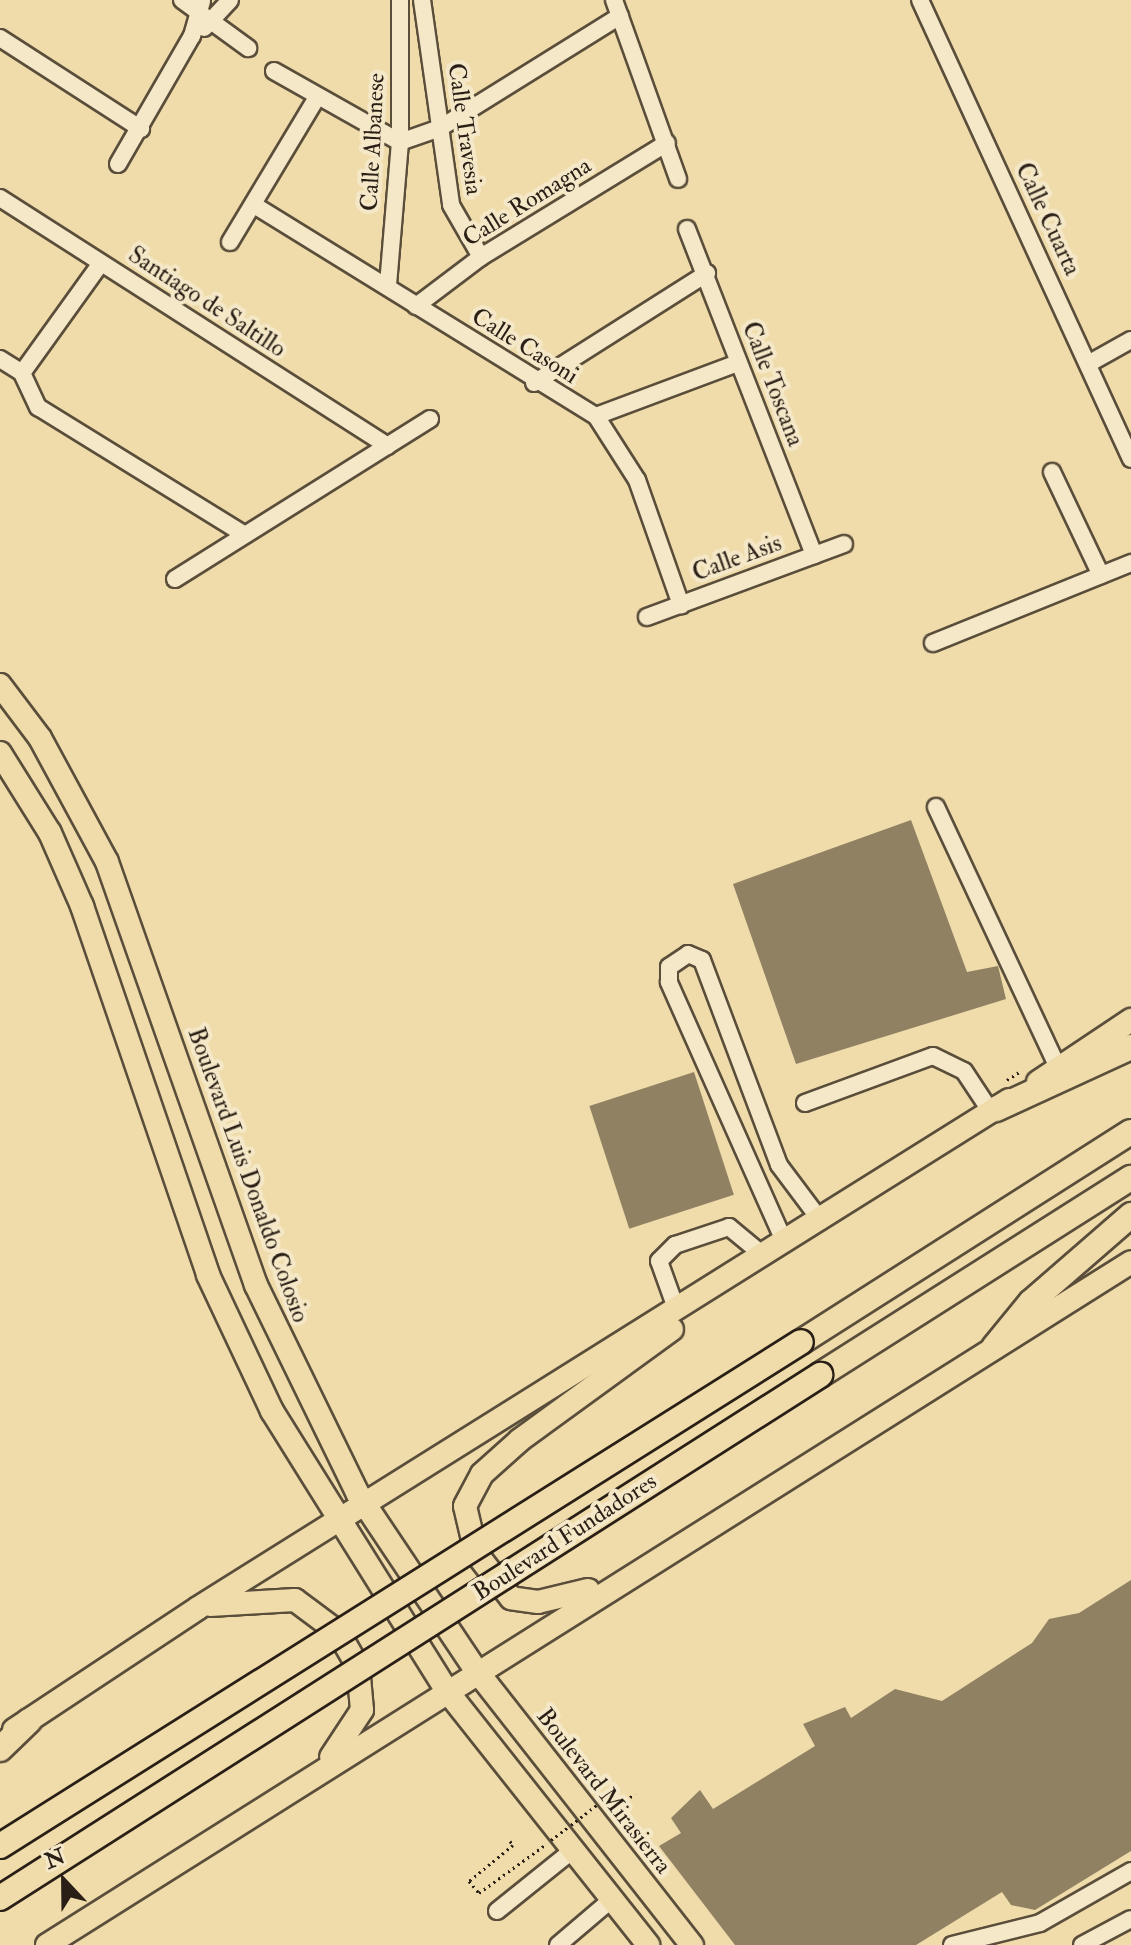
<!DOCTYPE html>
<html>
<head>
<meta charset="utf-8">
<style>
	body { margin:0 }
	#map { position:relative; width:1131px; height:1945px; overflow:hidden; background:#efdcaa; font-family:"IM FELL Double Pica",serif }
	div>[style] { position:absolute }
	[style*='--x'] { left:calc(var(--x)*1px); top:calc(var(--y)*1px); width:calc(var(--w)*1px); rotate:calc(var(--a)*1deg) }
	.building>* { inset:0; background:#908163; transform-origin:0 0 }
	.path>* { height:3px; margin-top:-1.5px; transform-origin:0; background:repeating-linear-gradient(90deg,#291f16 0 2px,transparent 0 6px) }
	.roads { filter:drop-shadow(2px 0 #5a4e3b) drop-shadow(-2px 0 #5a4e3b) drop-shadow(0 2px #5a4e3b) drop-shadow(0 -2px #5a4e3b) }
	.minor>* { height:16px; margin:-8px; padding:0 8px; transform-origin:8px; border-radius:8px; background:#f5e8c8 }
	.major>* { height:22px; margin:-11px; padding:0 11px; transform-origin:11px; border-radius:11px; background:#efdcaa }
	.highway>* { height:24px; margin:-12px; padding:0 12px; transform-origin:12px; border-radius:12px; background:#efdcaa }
	.path-bridge>* { height:3px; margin-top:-1.5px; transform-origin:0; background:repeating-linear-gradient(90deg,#291f16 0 2px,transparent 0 6px) }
	.bridges { filter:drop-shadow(2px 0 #291f16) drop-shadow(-2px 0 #291f16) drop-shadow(0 2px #291f16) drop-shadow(0 -2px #291f16) }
	.highway-bridge>* { height:24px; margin:-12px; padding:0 12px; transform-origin:12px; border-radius:12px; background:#efdcaa }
	span { translate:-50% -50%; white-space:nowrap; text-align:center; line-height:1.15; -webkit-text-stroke:8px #f5e8c8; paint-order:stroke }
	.street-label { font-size:24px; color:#291f16 }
	.north { position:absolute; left:24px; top:1841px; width:80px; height:80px; -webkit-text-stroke:6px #f5e8c8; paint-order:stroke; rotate:338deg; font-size:22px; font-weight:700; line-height:32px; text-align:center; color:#291f16 }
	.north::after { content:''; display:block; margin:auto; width:28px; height:36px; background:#291f16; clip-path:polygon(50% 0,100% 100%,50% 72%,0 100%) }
</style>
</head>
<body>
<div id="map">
	<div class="building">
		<i style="clip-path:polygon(911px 820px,967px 972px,998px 966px,1006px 999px,796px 1064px,733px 884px)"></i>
		<i style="left:694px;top:1072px;width:129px;height:110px;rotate:72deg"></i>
		<i style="clip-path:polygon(1131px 1580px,1131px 1851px,1035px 1910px,1011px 1905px,1002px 1892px,916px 1945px,735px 1945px,659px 1846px,681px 1833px,671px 1818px,700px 1790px,713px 1809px,815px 1746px,803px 1724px,845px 1707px,851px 1718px,895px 1689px,942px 1701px,1032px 1643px,1049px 1619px,1079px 1613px)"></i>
	</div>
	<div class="path">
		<i style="--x:1007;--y:1080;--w:17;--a:-33"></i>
		<i style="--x:561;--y:1747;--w:9;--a:-32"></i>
		<i style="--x:569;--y:1742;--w:80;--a:54.7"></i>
		<i style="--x:615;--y:1807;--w:24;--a:-33"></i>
		<i style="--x:510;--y:1841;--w:5;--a:53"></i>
		<i style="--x:513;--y:1845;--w:57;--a:140.7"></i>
		<i style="--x:469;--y:1881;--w:16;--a:50"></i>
		<i style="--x:479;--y:1893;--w:82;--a:-36"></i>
	</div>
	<div class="roads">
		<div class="minor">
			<i style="--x:182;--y:0;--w:82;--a:36"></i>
			<i style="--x:422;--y:0;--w:207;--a:81.9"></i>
			<i style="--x:451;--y:205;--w:60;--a:60"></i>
			<i style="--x:614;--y:0;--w:190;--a:70.3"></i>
			<i style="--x:920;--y:0;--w:505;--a:65.31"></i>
			<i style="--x:204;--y:28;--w:38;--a:-47"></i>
			<i style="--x:0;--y:38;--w:168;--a:32.8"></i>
			<i style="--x:274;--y:71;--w:145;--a:29.4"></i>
			<i style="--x:400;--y:142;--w:42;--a:-19.3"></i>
			<i style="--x:440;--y:128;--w:212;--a:-31.9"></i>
			<i style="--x:118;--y:164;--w:148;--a:-60"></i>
			<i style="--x:192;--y:36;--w:37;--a:-74"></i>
			<i style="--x:0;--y:198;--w:460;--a:32.6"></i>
			<i style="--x:254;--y:205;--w:402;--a:31.7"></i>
			<i style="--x:596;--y:416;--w:76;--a:57.4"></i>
			<i style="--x:637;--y:480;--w:133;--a:70.6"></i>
			<i style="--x:687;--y:229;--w:350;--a:68.7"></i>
			<i style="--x:230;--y:242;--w:169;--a:-59"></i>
			<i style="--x:388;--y:285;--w:144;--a:-85.2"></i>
			<i style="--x:400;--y:142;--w:142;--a:-90"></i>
			<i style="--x:416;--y:306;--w:81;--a:-37"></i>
			<i style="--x:481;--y:257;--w:218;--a:-31.5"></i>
			<i style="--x:0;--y:359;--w:26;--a:32"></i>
			<i style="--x:22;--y:373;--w:38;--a:65"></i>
			<i style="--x:38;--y:407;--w:243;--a:31.7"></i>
			<i style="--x:1088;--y:364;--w:49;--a:-29.2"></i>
			<i style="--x:22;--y:373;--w:135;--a:-54.3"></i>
			<i style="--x:534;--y:383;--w:205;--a:-32.4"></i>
			<i style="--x:596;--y:416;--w:152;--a:-20.5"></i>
			<i style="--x:1052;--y:472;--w:114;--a:64.6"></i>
			<i style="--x:175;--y:579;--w:301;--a:-32.1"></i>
			<i style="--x:647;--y:617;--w:210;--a:-20.3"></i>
			<i style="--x:933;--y:643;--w:214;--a:-22"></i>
			<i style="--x:936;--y:807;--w:288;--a:64.9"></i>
			<i style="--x:805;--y:1103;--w:136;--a:-20.2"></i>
			<i style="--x:933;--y:1056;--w:34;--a:26"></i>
			<i style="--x:964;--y:1071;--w:49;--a:56.6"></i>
			<i style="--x:785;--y:1243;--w:286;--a:-114"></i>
			<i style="--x:669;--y:982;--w:15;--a:-90"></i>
			<i style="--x:669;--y:967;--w:23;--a:-34"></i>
			<i style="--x:688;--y:954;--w:15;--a:23"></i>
			<i style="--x:702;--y:960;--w:219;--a:69.4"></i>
			<i style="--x:779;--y:1165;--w:70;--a:53.1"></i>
			<i style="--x:677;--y:1311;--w:53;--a:-109.8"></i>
			<i style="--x:659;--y:1261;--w:23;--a:-45"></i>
			<i style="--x:675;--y:1245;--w:57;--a:-18.4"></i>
			<i style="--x:729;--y:1227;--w:45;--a:39.6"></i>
			<i style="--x:497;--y:1911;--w:97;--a:-38.8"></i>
			<i style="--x:558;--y:1945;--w:71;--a:-40.4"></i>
			<i style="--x:952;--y:1945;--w:91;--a:-14"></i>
			<i style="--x:1040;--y:1923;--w:105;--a:-29.7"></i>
			<i style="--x:1082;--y:1945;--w:55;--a:-28"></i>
		</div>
		<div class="major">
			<i style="--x:0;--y:685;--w:66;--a:53"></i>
			<i style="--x:40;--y:738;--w:141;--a:61.6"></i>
			<i style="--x:107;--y:862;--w:448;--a:70.6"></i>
			<i style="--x:256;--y:1285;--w:233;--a:64"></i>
			<i style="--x:358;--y:1494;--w:212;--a:56.2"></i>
			<i style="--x:476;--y:1670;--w:350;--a:51.9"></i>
			<i style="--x:0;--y:753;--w:94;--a:58"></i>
			<i style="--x:50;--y:833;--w:80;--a:66.3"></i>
			<i style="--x:82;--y:906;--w:390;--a:71.1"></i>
			<i style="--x:208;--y:1275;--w:150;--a:64.8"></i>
			<i style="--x:272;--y:1411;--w:330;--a:58"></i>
			<i style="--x:447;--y:1691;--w:324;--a:51.6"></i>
			<i style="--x:1038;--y:1082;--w:112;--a:-33.7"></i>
			<i style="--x:588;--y:1590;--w:51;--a:166.5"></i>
			<i style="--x:538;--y:1602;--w:27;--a:-172"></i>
			<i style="--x:511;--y:1598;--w:57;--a:-127.9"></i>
			<i style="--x:476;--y:1553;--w:48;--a:-103.2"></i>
			<i style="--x:465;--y:1506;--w:36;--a:-62"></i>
			<i style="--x:482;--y:1474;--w:51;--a:-41.8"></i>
			<i style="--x:520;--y:1440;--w:188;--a:-36.1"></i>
			<i style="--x:210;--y:1605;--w:85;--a:-3.4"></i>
			<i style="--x:295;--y:1600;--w:54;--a:36.7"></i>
			<i style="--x:338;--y:1632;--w:39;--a:60"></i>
			<i style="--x:358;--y:1666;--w:44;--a:84.8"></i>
			<i style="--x:362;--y:1710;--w:56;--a:123.4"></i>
			<i style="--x:14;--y:1730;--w:221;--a:-33.5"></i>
			<i style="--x:198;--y:1608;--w:957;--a:-32.06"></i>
			<i style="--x:47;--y:1945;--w:1281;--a:-32.21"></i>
		</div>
		<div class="highway">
			<i style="--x:996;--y:1109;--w:149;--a:-24.7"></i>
			<i style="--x:801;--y:1342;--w:391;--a:-32.5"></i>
			<i style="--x:994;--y:1347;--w:58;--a:-50.6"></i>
			<i style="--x:1031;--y:1302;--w:133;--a:-41"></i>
			<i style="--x:820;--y:1375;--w:368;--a:-32.4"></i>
			<i style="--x:0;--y:1749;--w:40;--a:-44"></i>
		</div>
	</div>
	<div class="path-bridge">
		<i style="--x:571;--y:1825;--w:36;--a:-38"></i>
		<i style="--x:551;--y:1840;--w:21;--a:-37"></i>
	</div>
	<div class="bridges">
		<div class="highway-bridge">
			<i style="--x:0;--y:1846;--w:946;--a:-32.18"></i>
			<i style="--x:0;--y:1898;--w:973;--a:-32.53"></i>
		</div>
	</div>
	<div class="street-label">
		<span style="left:465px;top:129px;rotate:82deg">Calle Travesia</span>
		<span style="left:373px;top:142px;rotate:-87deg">Calle Albanese</span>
		<span style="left:527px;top:202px;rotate:-32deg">Calle Romagna</span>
		<span style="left:1048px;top:219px;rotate:65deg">Calle Cuarta</span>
		<span style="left:207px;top:302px;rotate:33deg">Santiago de Saltillo</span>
		<span style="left:525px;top:346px;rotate:32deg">Calle Casoni</span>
		<span style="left:773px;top:384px;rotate:69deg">Calle Toscana</span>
		<span style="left:737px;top:558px;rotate:-20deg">Calle Asis</span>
		<span style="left:248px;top:1175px;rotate:70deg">Boulevard Luis Donaldo Colosio</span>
		<span style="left:565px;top:1537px;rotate:-33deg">Boulevard Fundadores</span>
		<span style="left:604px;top:1791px;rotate:52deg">Boulevard Mirasierra</span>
	</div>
	<div class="north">N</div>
</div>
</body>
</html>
